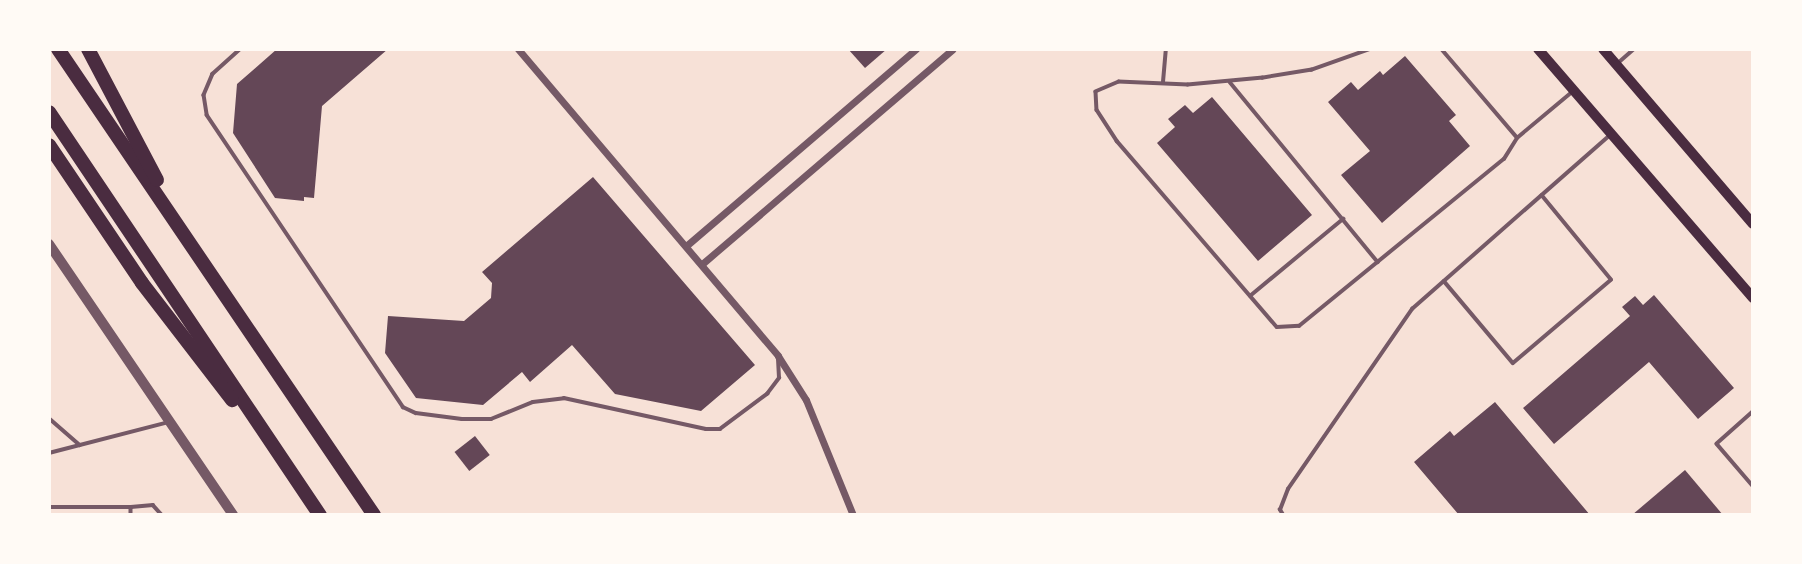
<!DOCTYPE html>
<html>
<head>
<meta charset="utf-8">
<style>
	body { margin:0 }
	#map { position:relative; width:1802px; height:564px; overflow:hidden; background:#f7e1d7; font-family:Ubuntu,sans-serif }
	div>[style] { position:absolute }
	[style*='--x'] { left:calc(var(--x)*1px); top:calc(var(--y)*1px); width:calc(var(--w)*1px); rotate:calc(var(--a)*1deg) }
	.building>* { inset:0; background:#644757; transform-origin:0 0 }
	.service>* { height:3.5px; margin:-1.75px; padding:0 1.75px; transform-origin:1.75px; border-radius:1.75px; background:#755966 }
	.minor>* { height:7px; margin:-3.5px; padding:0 3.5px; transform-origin:3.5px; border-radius:3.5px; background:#755966 }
	.tertiary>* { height:10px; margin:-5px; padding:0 5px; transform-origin:5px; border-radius:5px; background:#755966 }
	.secondary>* { height:10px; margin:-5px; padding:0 5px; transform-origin:5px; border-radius:5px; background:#4a2c40 }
	.motorway>* { height:14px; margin:-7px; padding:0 7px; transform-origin:7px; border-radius:7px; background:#4a2c40 }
	span { translate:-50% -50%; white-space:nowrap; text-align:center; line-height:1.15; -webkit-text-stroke:6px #fffaf5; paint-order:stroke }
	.frame { position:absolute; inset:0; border:51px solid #fffaf5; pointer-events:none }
</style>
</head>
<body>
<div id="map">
	<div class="building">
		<i style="clip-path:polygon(277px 49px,388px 49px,322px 106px,314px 198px,304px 197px,304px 201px,275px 198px,233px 133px,237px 84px)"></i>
		<i style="clip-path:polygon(848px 49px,887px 49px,865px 68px)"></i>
		<i style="clip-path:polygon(1405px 56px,1456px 115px,1449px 121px,1470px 146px,1382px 223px,1341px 175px,1370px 151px,1328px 102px,1351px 82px,1358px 90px,1380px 71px,1383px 75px)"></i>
		<i style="clip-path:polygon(1212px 97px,1312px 215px,1258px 261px,1157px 143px,1175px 127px,1168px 119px,1185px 105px,1193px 113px)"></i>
		<i style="clip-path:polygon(593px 177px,755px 365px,701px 411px,615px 394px,572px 345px,530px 382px,522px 372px,483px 405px,416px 398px,385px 353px,388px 316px,464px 321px,491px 298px,492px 283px,482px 272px)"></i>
		<i style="clip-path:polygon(1654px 295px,1734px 388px,1698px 419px,1649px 362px,1554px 444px,1523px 408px,1630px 316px,1622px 307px,1635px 296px,1643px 305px)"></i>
		<i style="clip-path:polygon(1495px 402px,1590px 515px,1459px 515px,1414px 462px,1450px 431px,1454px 436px)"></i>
		<i style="left:475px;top:436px;width:24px;height:26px;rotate:52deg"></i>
		<i style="clip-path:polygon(1685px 470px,1723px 515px,1632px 515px)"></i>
	</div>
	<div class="service">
		<i style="--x:241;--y:49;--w:38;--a:138"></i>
		<i style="--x:213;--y:74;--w:23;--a:113"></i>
		<i style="--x:204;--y:95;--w:20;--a:81"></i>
		<i style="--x:207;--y:115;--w:352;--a:56.1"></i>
		<i style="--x:403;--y:407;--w:14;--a:25"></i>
		<i style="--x:416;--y:413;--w:46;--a:7.4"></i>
		<i style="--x:462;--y:419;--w:29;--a:0"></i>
		<i style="--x:491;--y:419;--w:45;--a:-22"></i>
		<i style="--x:533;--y:402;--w:31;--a:-7"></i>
		<i style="--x:564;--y:398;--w:145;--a:12.3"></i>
		<i style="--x:706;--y:429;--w:14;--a:0"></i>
		<i style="--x:720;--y:429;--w:59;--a:-36.7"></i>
		<i style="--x:767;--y:394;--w:20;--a:-53"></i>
		<i style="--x:779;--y:378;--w:20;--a:-93"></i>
		<i style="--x:1371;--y:49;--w:63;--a:160.4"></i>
		<i style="--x:1312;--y:70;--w:50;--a:170.7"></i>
		<i style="--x:1263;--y:78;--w:75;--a:174.7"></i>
		<i style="--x:1188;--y:85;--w:69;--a:-177.5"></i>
		<i style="--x:1119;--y:82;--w:25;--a:157"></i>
		<i style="--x:1096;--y:92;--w:18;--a:87"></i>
		<i style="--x:1097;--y:110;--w:37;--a:57"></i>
		<i style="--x:1117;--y:141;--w:245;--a:49.3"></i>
		<i style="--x:1277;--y:327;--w:22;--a:-3"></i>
		<i style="--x:1299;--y:326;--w:264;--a:-39.2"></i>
		<i style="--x:1504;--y:159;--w:25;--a:-58"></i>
		<i style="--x:1517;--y:138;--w:117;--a:-130.5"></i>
		<i style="--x:1618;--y:63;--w:21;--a:-41"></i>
		<i style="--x:1163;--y:82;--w:33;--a:-85"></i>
		<i style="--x:1230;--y:82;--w:233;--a:50.6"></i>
		<i style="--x:1517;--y:138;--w:72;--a:-39.9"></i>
		<i style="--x:1444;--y:281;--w:107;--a:49.9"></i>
		<i style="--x:1513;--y:363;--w:128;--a:-40.3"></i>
		<i style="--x:1611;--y:280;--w:109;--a:-129.4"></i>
		<i style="--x:1250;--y:296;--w:121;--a:-39.6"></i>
		<i style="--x:1753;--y:412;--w:48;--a:138.4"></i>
		<i style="--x:1717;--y:444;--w:55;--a:49.4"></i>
		<i style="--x:49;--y:418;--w:41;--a:41.1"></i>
		<i style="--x:49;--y:453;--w:124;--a:-14.5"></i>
		<i style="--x:49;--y:507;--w:82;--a:0"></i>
		<i style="--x:131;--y:507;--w:8;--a:90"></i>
		<i style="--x:131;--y:507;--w:22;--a:-5"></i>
		<i style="--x:153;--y:505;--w:13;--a:48"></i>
		<i style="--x:1283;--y:515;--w:6;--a:-121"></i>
		<i style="--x:1280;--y:510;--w:22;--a:-69"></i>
		<i style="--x:1288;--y:489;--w:219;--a:-55.4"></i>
		<i style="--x:1412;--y:309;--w:262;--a:-41.3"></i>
	</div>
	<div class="minor">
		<i style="--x:518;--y:49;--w:402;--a:49.7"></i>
		<i style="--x:778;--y:356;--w:52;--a:57.5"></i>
		<i style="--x:806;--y:400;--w:124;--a:67.8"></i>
		<i style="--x:686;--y:246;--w:303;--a:-40.6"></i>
		<i style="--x:702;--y:264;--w:330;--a:-40.6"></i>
	</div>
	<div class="tertiary">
		<i style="--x:49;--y:244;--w:328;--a:55.8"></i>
	</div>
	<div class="secondary">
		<i style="--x:1538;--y:49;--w:329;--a:49.2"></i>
		<i style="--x:1603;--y:49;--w:230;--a:49.4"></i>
	</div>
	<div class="motorway">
		<i style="--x:58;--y:49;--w:563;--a:55.86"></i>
		<i style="--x:88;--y:49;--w:148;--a:62.2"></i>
		<i style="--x:49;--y:112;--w:486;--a:56.1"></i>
		<i style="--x:49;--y:145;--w:166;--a:56"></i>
		<i style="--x:142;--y:283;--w:148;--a:52.4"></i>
	</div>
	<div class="frame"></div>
</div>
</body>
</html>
